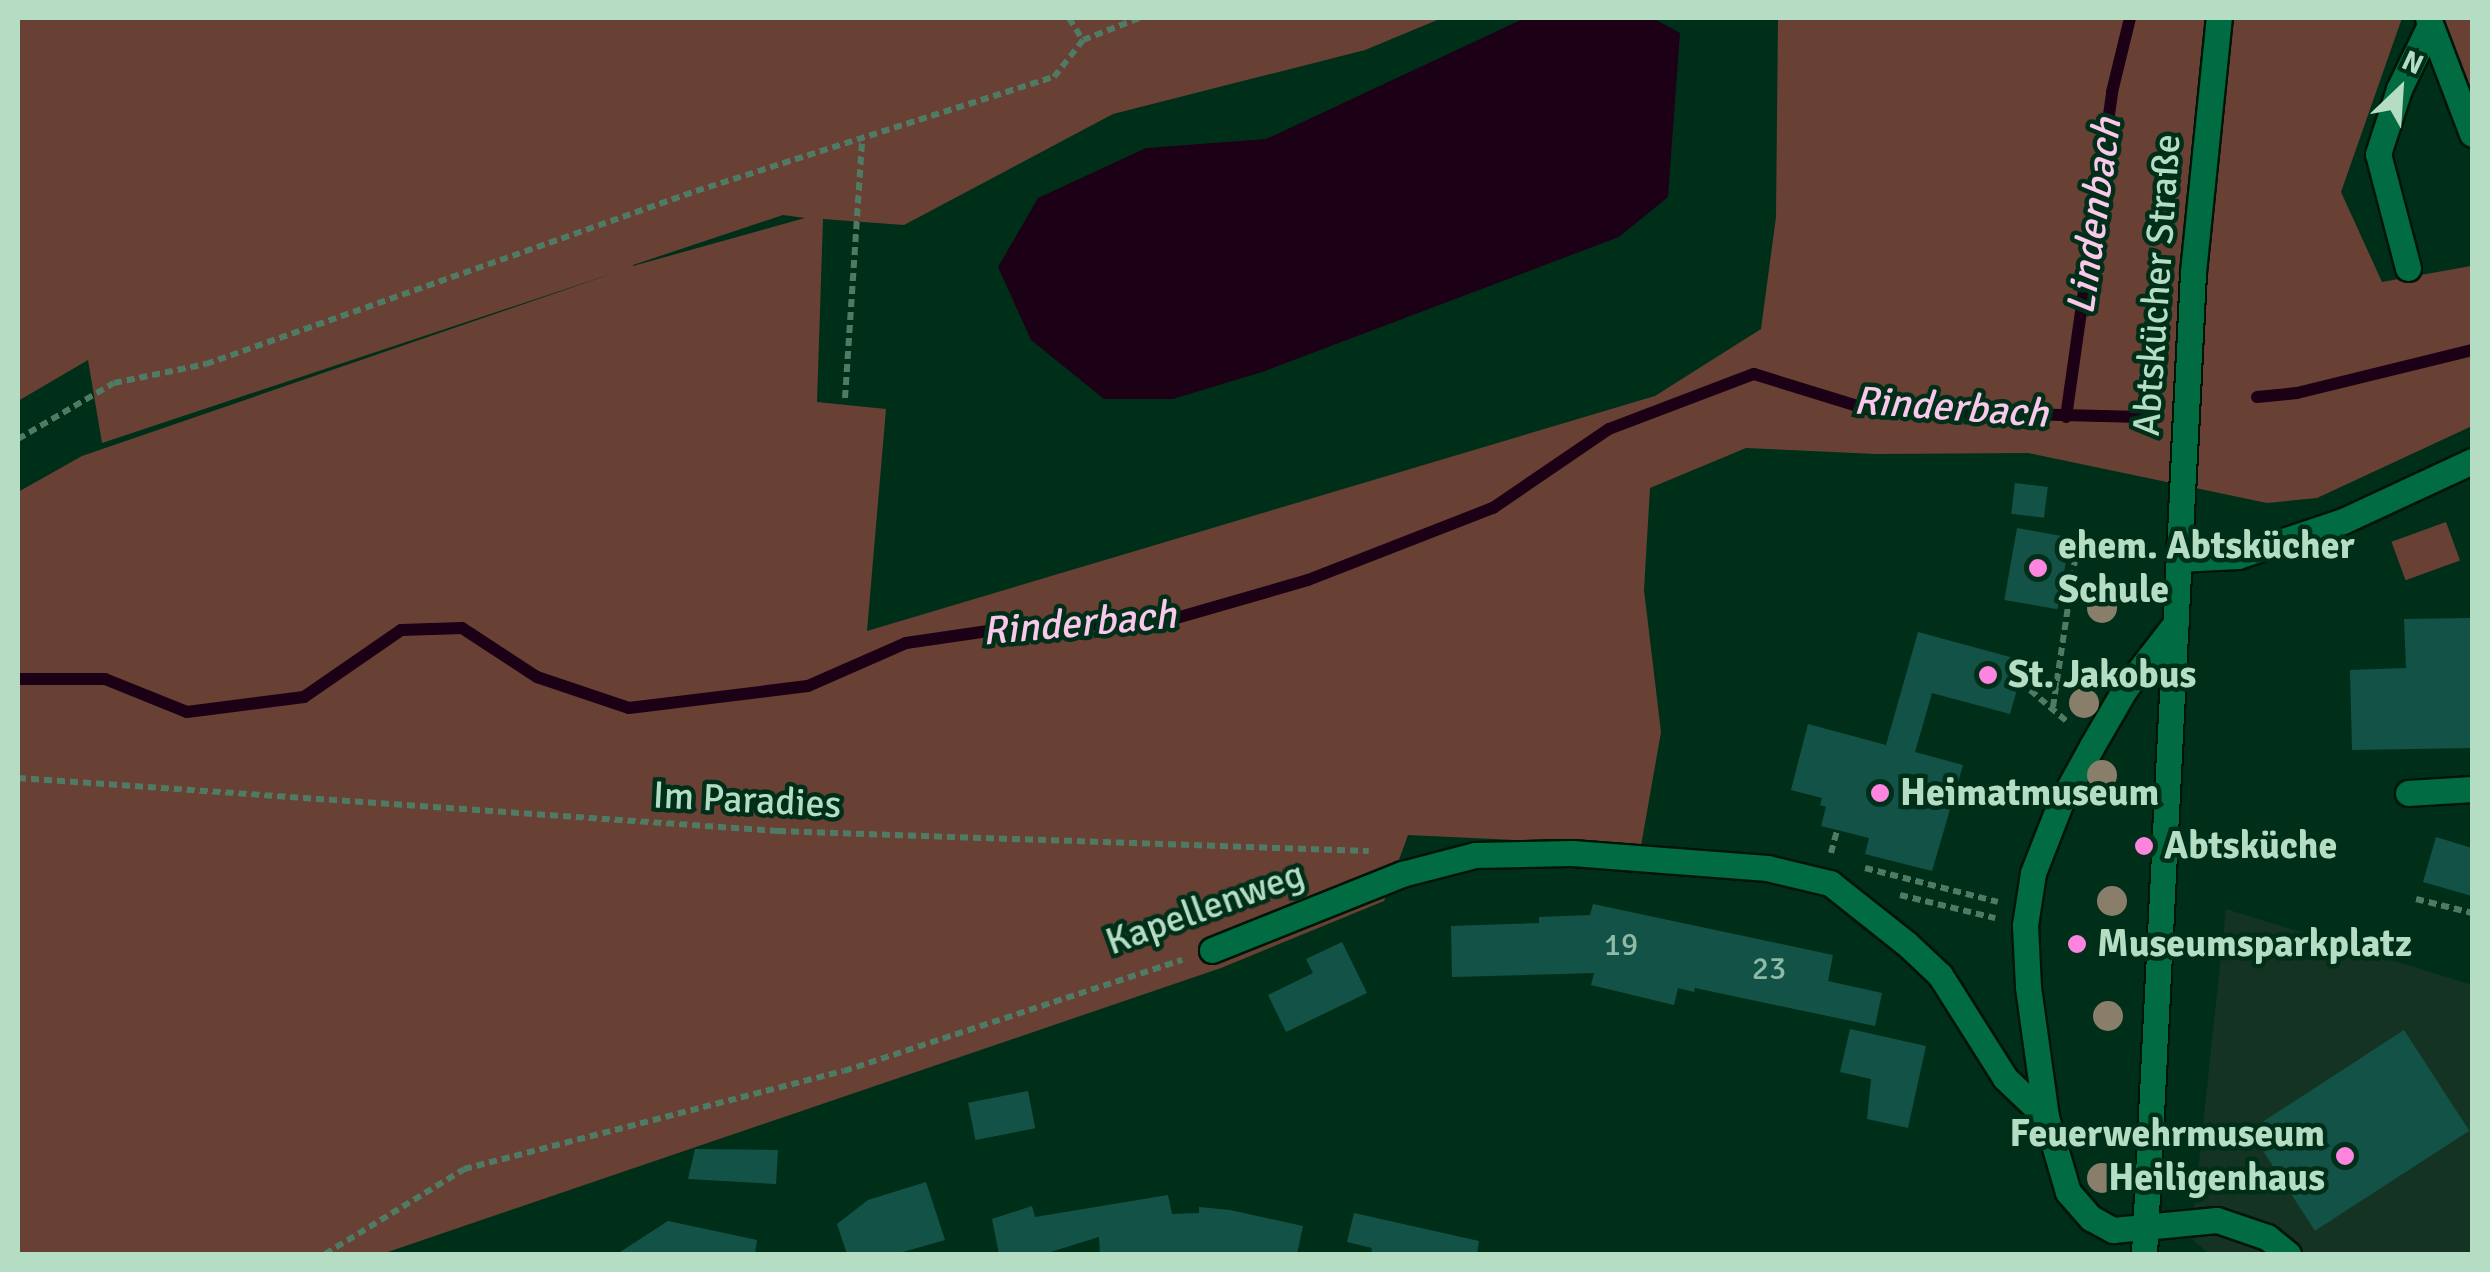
<!DOCTYPE html>
<html>
<head>
<meta charset="utf-8">
<style>
	body { margin:0 }
	#map { position:relative; width:2490px; height:1272px; overflow:hidden; background:#002f19; font-family:Signika,sans-serif }
	div>[style] { position:absolute }
	[style*='--x'] { left:calc(var(--x)*1px); top:calc(var(--y)*1px); width:calc(var(--w)*1px); rotate:calc(var(--a)*1deg) }
	.built>* { inset:0; background:#143322 }
	.green>* { inset:0; background:#694034; transform-origin:0 0 }
	.water>* { inset:0; background:#1c0015 }
	.stream>* { height:12px; margin:-6px; padding:0 6px; transform-origin:6px; border-radius:6px; background:#1c0015 }
	.building>* { inset:0; background:#135347; transform-origin:0 0 }
	.path>* { height:6px; margin-top:-3px; transform-origin:0; background:repeating-linear-gradient(90deg,#4f7b64 0 8px,transparent 0 13px) }
	.roads { filter:drop-shadow(2px 0 #001407) drop-shadow(-2px 0 #001407) drop-shadow(0 2px #001407) drop-shadow(0 -2px #001407) }
	.minor>* { height:25px; margin:-12.5px; padding:0 12.5px; transform-origin:12.5px; border-radius:12.5px; background:#016c41 }
	.trees>* { width:30px; height:30px; margin:-15px; border-radius:50%; background:#897e6a }
	.dots>* { width:28px; height:28px; translate:-50% -50%; box-sizing:border-box; border:5px solid #002f19; border-radius:50% }
	span { translate:-50% -50%; white-space:nowrap; text-align:center; line-height:1.15; -webkit-text-stroke:9px #002f19; paint-order:stroke }
	.number-label { font-size:32px; color:#8cbaa5 }
	.number-label span { -webkit-text-stroke-width:0 }
	.street-label { font-size:38px; color:#b5ddc4 }
	.poi-label { font-size:38px; color:#b5ddc4; font-weight:700 }
	.left { translate:0 -50%; text-align:left }
	.right { translate:-100% -50%; text-align:right }
	.water-label { font-size:40px; color:#fac8ea; font-style:italic }
	.frame { position:absolute; inset:0; border:20px solid #b5ddc4; pointer-events:none }
	.north { position:absolute; left:2350px; top:40px; width:100px; height:100px; -webkit-text-stroke:8px #002f19; paint-order:stroke; rotate:25deg; font-size:28px; font-weight:700; line-height:40px; text-align:center; color:#b5ddc4 }
	.north::after { content:''; display:block; margin:auto; width:35px; height:45px; background:#b5ddc4; clip-path:polygon(50% 0,100% 100%,50% 72%,0 100%) }
</style>
</head>
<body>
<div id="map">
	<div class="built">
		<i style="clip-path:polygon(2226px 909px,2472px 985px,2472px 1254px,2209px 1254px,2191px 1238px)"></i>
	</div>
	<div class="green">
		<i style="clip-path:polygon(evenodd,18px 18px,1442px 18px,1365px 50px,1113px 114px,904px 225px,823px 219px,817px 402px,886px 409px,867px 631px,1655px 396px,1761px 329px,1776px 217px,1778px 18px,2402px 18px,2341px 192px,2382px 282px,2471px 266px,2472px 426px,2317px 498px,2267px 503px,2028px 453px,1876px 454px,1746px 448px,1650px 488px,1644px 590px,1661px 732px,1641px 846px,1408px 835px,1384px 901px,1221px 968px,382px 1254px,18px 1254px,18px 492px,82px 456px,617px 272px,102px 443px,88px 360px,18px 401px,18px 18px,783px 215px,805px 218px,633px 266px,633px 265px,783px 215px)"></i>
		<i style="clip-path:polygon(2440px 18px,2472px 18px,2472px 101px)"></i>
		<i style="left:2446px;top:522px;width:41px;height:58px;rotate:70deg"></i>
	</div>
	<div class="water">
		<i style="clip-path:polygon(1525px 18px,1653px 18px,1680px 33px,1668px 197px,1619px 237px,1262px 372px,1173px 399px,1104px 399px,1031px 340px,998px 267px,1038px 198px,1146px 148px,1266px 139px)"></i>
	</div>
	<div class="stream">
		<i style="--x:2257;--y:397;--w:40;--a:-5.7"></i>
		<i style="--x:2297;--y:393;--w:180;--a:-13.8"></i>
		<i style="--x:2066;--y:417;--w:328;--a:-81.9"></i>
		<i style="--x:2112;--y:92;--w:76;--a:-76.3"></i>
		<i style="--x:18;--y:679;--w:87;--a:0"></i>
		<i style="--x:105;--y:679;--w:88;--a:21.9"></i>
		<i style="--x:187;--y:712;--w:118;--a:-7.3"></i>
		<i style="--x:304;--y:697;--w:118;--a:-34.6"></i>
		<i style="--x:401;--y:630;--w:61;--a:-1.9"></i>
		<i style="--x:462;--y:628;--w:90;--a:33.2"></i>
		<i style="--x:537;--y:677;--w:97;--a:18.6"></i>
		<i style="--x:629;--y:708;--w:180;--a:-7"></i>
		<i style="--x:808;--y:686;--w:107;--a:-23.7"></i>
		<i style="--x:906;--y:643;--w:118;--a:-8.3"></i>
		<i style="--x:1023;--y:626;--w:136;--a:-1.3"></i>
		<i style="--x:1159;--y:623;--w:155;--a:-16.1"></i>
		<i style="--x:1308;--y:580;--w:199;--a:-21.3"></i>
		<i style="--x:1493;--y:508;--w:140;--a:-34.3"></i>
		<i style="--x:1609;--y:429;--w:155;--a:-20.8"></i>
		<i style="--x:1754;--y:374;--w:121;--a:17.2"></i>
		<i style="--x:1870;--y:410;--w:272;--a:1.5"></i>
	</div>
	<div class="building">
		<i style="left:2015px;top:483px;width:33px;height:31px;rotate:7deg"></i>
		<i style="left:2017px;top:528px;width:54px;height:73px;rotate:10deg"></i>
		<i style="clip-path:polygon(2472px 618px,2472px 748px,2352px 750px,2350px 670px,2406px 668px,2404px 619px)"></i>
		<i style="clip-path:polygon(1918px 632px,2025px 661px,2010px 714px,1932px 693px,1915px 752px,1963px 765px,1932px 871px,1865px 854px,1869px 838px,1821px 826px,1826px 807px,1820px 805px,1822px 798px,1791px 790px,1808px 724px,1886px 745px)"></i>
		<i style="clip-path:polygon(2436px 837px,2472px 848px,2472px 896px,2423px 882px)"></i>
		<i style="clip-path:polygon(1593px 904px,1833px 955px,1828px 981px,1882px 993px,1875px 1026px,1695px 988px,1694px 992px,1678px 988px,1674px 1005px,1591px 985px,1594px 973px,1452px 977px,1451px 926px,1539px 923px,1539px 917px,1590px 915px)"></i>
		<i style="clip-path:polygon(1342px 942px,1367px 993px,1286px 1032px,1268px 995px,1313px 973px,1306px 959px)"></i>
		<i style="clip-path:polygon(1850px 1029px,1926px 1046px,1908px 1128px,1867px 1119px,1871px 1079px,1840px 1072px)"></i>
		<i style="left:2404px;top:1030px;width:120px;height:184px;rotate:57deg"></i>
		<i style="left:1028px;top:1091px;width:38px;height:61px;rotate:79deg"></i>
		<i style="clip-path:polygon(695px 1149px,778px 1150px,776px 1184px,688px 1179px)"></i>
		<i style="clip-path:polygon(926px 1182px,945px 1240px,896px 1254px,847px 1254px,837px 1224px,868px 1200px)"></i>
		<i style="clip-path:polygon(1168px 1195px,1172px 1214px,1199px 1213px,1199px 1207px,1230px 1210px,1303px 1226px,1297px 1254px,1100px 1254px,1099px 1237px,1044px 1254px,999px 1254px,992px 1219px,1032px 1206px,1035px 1217px)"></i>
		<i style="clip-path:polygon(1354px 1213px,1479px 1241px,1477px 1254px,1371px 1254px,1372px 1248px,1347px 1242px)"></i>
		<i style="clip-path:polygon(668px 1221px,757px 1240px,755px 1254px,617px 1254px)"></i>
	</div>
	<div class="path">
		<i style="--x:1069;--y:18;--w:26;--a:58"></i>
		<i style="--x:845;--y:398;--w:260;--a:-86.2"></i>
		<i style="--x:18;--y:439;--w:111;--a:-30.3"></i>
		<i style="--x:114;--y:383;--w:94;--a:-11.7"></i>
		<i style="--x:206;--y:364;--w:520;--a:-19.45"></i>
		<i style="--x:696;--y:191;--w:376;--a:-17.7"></i>
		<i style="--x:1054;--y:77;--w:47;--a:-51.9"></i>
		<i style="--x:1083;--y:40;--w:60;--a:-21.4"></i>
		<i style="--x:2018;--y:686;--w:71;--a:-0.8"></i>
		<i style="--x:2030;--y:690;--w:52;--a:40.4"></i>
		<i style="--x:2053;--y:707;--w:150;--a:-81.5"></i>
		<i style="--x:18;--y:778;--w:762;--a:3.99"></i>
		<i style="--x:778;--y:831;--w:591;--a:1.94"></i>
		<i style="--x:1831;--y:853;--w:24;--a:-75"></i>
		<i style="--x:1865;--y:868;--w:137;--a:14.3"></i>
		<i style="--x:1900;--y:895;--w:98;--a:13.6"></i>
		<i style="--x:2416;--y:899;--w:58;--a:14"></i>
		<i style="--x:2181;--y:1170;--w:32;--a:34"></i>
		<i style="--x:325;--y:1254;--w:163;--a:-31.4"></i>
		<i style="--x:464;--y:1169;--w:392;--a:-14.5"></i>
		<i style="--x:844;--y:1071;--w:356;--a:-18.2"></i>
	</div>
	<div class="roads">
		<div class="minor">
			<i style="--x:2428;--y:18;--w:124;--a:69.2"></i>
			<i style="--x:2408;--y:268;--w:118;--a:-104.7"></i>
			<i style="--x:2378;--y:154;--w:68;--a:-72.1"></i>
			<i style="--x:2399;--y:89;--w:71;--a:-64.2"></i>
			<i style="--x:2179;--y:559;--w:59;--a:-2.9"></i>
			<i style="--x:2238;--y:556;--w:111;--a:-18.4"></i>
			<i style="--x:2343;--y:521;--w:142;--a:-24.9"></i>
			<i style="--x:2176;--y:623;--w:83;--a:127.7"></i>
			<i style="--x:2125;--y:689;--w:66;--a:120.1"></i>
			<i style="--x:2092;--y:746;--w:66;--a:118.9"></i>
			<i style="--x:2060;--y:804;--w:74;--a:111.4"></i>
			<i style="--x:2033;--y:873;--w:53;--a:98.7"></i>
			<i style="--x:2025;--y:925;--w:62;--a:87.2"></i>
			<i style="--x:2028;--y:987;--w:131;--a:82.1"></i>
			<i style="--x:2046;--y:1117;--w:78;--a:73.7"></i>
			<i style="--x:2068;--y:1192;--w:35;--a:49"></i>
			<i style="--x:2091;--y:1218;--w:25;--a:29"></i>
			<i style="--x:2113;--y:1230;--w:104;--a:-5.5"></i>
			<i style="--x:2217;--y:1220;--w:53;--a:18.8"></i>
			<i style="--x:2267;--y:1237;--w:27;--a:39"></i>
			<i style="--x:2408;--y:793;--w:64;--a:-3.6"></i>
			<i style="--x:1212;--y:950;--w:205;--a:-21.8"></i>
			<i style="--x:1402;--y:874;--w:75;--a:-14.6"></i>
			<i style="--x:1475;--y:855;--w:97;--a:-1.2"></i>
			<i style="--x:1572;--y:853;--w:196;--a:4.4"></i>
			<i style="--x:1767;--y:868;--w:65;--a:13.4"></i>
			<i style="--x:1830;--y:883;--w:98;--a:38.4"></i>
			<i style="--x:1907;--y:944;--w:45;--a:43.2"></i>
			<i style="--x:1940;--y:975;--w:122;--a:57.7"></i>
			<i style="--x:2005;--y:1078;--w:57;--a:43.6"></i>
			<i style="--x:2144;--y:1254;--w:983;--a:-87.14"></i>
			<i style="--x:2193;--y:272;--w:255;--a:-84.2"></i>
		</div>
	</div>
	<div class="trees">
		<i style="left:2102px;top:608px"></i>
		<i style="left:2084px;top:703px"></i>
		<i style="left:2102px;top:775px"></i>
		<i style="left:2112px;top:901px"></i>
		<i style="left:2108px;top:1016px"></i>
		<i style="left:2102px;top:1178px"></i>
	</div>
	<div class="dots">
		<i style="left:2038px;top:568px;background:#fe85df"></i>
		<i style="left:1988px;top:675px;background:#fe85df"></i>
		<i style="left:1880px;top:793px;background:#fe85df"></i>
		<i style="left:2144px;top:846px;background:#fe85df"></i>
		<i style="left:2077px;top:944px;background:#fe85df"></i>
		<i style="left:2345px;top:1156px;background:#fe85df"></i>
	</div>
	<div class="number-label">
		<span style="left:1621px;top:945px">19</span>
		<span style="left:1769px;top:969px">23</span>
	</div>
	<div class="street-label">
		<span style="left:2157px;top:285px;rotate:-86deg">Abtskücher Straße</span>
		<span style="left:747px;top:800px;rotate:3deg">Im Paradies</span>
		<span style="left:1205px;top:908px;rotate:-20deg">Kapellenweg</span>
	</div>
	<div class="poi-label">
		<span class="left" style="left:2058px;top:568px">ehem. Abtskücher<br>Schule</span>
		<span class="left" style="left:2008px;top:675px">St. Jakobus</span>
		<span class="left" style="left:1900px;top:793px">Heimatmuseum</span>
		<span class="left" style="left:2164px;top:846px">Abtsküche</span>
		<span class="left" style="left:2097px;top:944px">Museumsparkplatz</span>
		<span class="right" style="left:2325px;top:1156px">Feuerwehrmuseum<br>Heiligenhaus</span>
	</div>
	<div class="water-label">
		<span style="left:2094px;top:216px;rotate:-82deg">Lindenbach</span>
		<span style="left:1951px;top:407px;rotate:4deg">Rinderbach</span>
		<span style="left:1079px;top:623px;rotate:-5deg">Rinderbach</span>
	</div>
	<div class="frame"></div>
	<div class="north">N</div>
</div>
</body>
</html>
